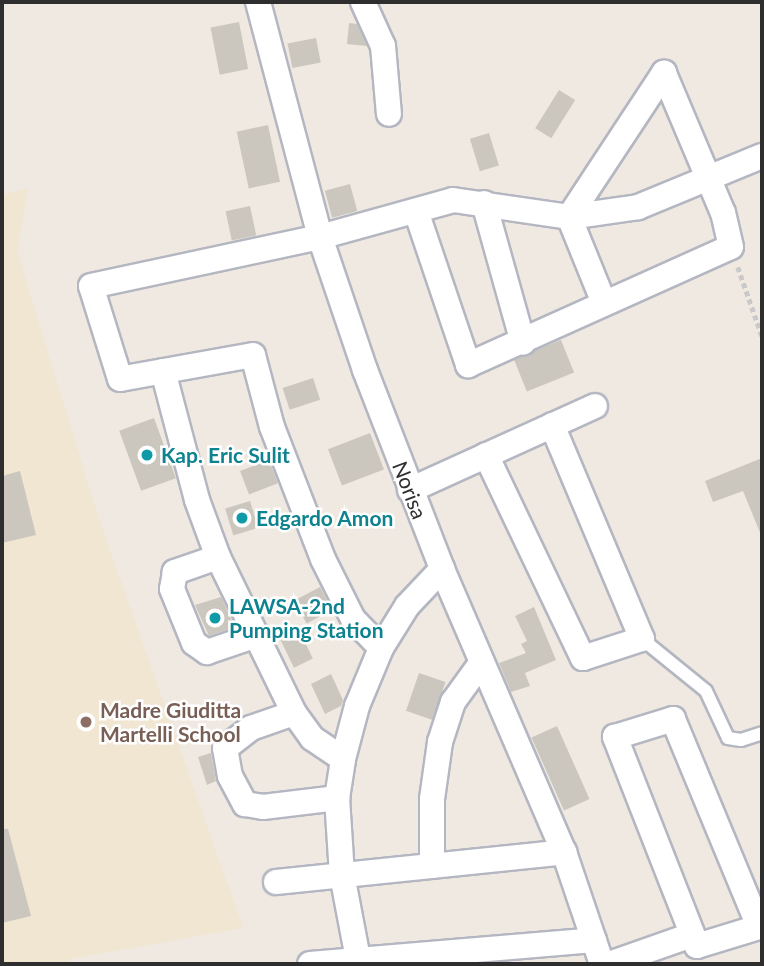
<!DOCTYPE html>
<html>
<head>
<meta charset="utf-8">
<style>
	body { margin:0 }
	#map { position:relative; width:764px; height:966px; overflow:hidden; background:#efe9e1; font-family:Lato,sans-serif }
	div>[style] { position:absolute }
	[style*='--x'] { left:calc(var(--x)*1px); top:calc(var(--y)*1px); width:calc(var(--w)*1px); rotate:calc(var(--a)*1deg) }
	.education>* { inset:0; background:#f0e6d1 }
	.building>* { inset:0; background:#cbc7bf; transform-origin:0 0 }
	.path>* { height:4.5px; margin-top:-2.25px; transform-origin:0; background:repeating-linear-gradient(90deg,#c9c9c9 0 5px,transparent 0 8.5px) }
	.roads { filter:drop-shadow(2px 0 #b4b7c1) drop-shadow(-2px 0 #b4b7c1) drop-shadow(0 2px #b4b7c1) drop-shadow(0 -2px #b4b7c1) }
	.lane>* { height:12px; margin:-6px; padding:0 6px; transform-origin:6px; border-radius:6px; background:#fff }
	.street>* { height:24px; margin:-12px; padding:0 12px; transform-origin:12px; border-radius:12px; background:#fff }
	.dots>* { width:19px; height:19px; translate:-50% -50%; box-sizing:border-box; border:4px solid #fff; border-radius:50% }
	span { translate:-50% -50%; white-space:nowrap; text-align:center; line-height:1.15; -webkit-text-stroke:5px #fff; paint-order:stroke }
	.culture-label { font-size:21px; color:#0d838f; font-weight:700 }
	.left { translate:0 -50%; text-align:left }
	.street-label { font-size:21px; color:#2e2e2e }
	.education-label { font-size:21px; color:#785e54; font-weight:700 }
	.frame { position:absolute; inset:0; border:4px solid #2e2e2e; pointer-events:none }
</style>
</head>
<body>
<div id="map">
	<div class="education">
		<i style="clip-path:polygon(28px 188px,17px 251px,98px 516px,243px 928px,70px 959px,70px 964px,2px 964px,2px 195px)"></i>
	</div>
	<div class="building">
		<i style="left:239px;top:22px;width:48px;height:29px;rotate:79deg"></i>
		<i style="clip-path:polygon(349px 23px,357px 24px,367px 46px,347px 44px)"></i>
		<i style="left:316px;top:38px;width:25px;height:29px;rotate:79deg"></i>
		<i style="left:559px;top:90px;width:19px;height:45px;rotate:32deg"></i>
		<i style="left:268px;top:125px;width:58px;height:32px;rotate:78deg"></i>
		<i style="left:489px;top:133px;width:34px;height:20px;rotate:73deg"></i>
		<i style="left:350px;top:184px;width:28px;height:26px;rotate:75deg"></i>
		<i style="left:250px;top:206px;width:30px;height:25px;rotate:78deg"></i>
		<i style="left:561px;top:340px;width:35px;height:51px;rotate:68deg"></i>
		<i style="left:313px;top:378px;width:23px;height:32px;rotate:72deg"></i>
		<i style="left:154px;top:418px;width:64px;height:37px;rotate:70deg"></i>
		<i style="left:370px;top:433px;width:39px;height:45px;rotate:69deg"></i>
		<i style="clip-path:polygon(762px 458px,762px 535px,761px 535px,743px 491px,713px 502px,705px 481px)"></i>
		<i style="left:269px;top:460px;width:25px;height:31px;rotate:69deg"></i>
		<i style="clip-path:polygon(20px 471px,36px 535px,2px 543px,2px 476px)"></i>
		<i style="left:250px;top:501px;width:28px;height:26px;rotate:73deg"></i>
		<i style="left:320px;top:587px;width:26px;height:29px;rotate:62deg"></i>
		<i style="clip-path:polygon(221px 597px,235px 627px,209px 636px,195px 605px)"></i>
		<i style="clip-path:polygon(534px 607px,556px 660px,525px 673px,530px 686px,511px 692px,499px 663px,526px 653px,521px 644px,527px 641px,515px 616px)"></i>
		<i style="left:298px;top:628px;width:34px;height:21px;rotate:64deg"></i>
		<i style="left:419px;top:673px;width:28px;height:40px;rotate:19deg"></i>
		<i style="clip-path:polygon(331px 674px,343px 700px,341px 706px,325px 714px,311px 684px)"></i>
		<i style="left:557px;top:726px;width:80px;height:28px;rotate:66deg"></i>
		<i style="clip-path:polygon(211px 753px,216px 781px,207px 785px,198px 757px)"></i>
		<i style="clip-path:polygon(2px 829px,8px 829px,31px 916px,2px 923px)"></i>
	</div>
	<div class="path">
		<i style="--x:738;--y:267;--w:73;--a:70.8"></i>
	</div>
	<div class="roads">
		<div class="lane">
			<i style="--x:642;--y:639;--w:82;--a:39.1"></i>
			<i style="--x:706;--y:691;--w:52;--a:64.9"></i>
			<i style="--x:728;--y:738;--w:13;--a:9"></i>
			<i style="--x:741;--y:740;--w:22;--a:-18"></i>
		</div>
		<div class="street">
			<i style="--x:258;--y:2;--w:243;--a:75.2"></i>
			<i style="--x:320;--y:237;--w:140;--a:71.3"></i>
			<i style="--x:365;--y:370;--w:213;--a:68.8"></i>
			<i style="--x:442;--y:569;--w:308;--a:66.7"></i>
			<i style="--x:564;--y:852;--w:118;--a:71.3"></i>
			<i style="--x:363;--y:2;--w:48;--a:65.6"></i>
			<i style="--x:383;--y:46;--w:68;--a:85"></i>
			<i style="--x:484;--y:203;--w:145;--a:74.4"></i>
			<i style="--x:416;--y:211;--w:163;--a:71.3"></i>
			<i style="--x:468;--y:365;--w:288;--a:-24.2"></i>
			<i style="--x:731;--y:247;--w:35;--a:-103"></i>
			<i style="--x:723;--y:213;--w:152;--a:-112.9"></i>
			<i style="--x:604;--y:303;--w:93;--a:-112.1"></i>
			<i style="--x:569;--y:217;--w:173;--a:-56.6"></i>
			<i style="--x:163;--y:371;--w:133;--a:75.2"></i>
			<i style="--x:197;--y:500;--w:61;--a:69.8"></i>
			<i style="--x:218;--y:557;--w:174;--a:64"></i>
			<i style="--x:294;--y:713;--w:31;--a:54"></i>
			<i style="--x:312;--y:738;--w:37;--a:34"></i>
			<i style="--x:486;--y:455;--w:225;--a:64.5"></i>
			<i style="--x:583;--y:658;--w:62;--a:-17.9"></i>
			<i style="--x:642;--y:639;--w:232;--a:-112.8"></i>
			<i style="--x:410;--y:490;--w:203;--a:-24.4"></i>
			<i style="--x:218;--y:557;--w:46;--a:160.8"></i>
			<i style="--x:175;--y:572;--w:17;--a:100"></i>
			<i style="--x:172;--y:589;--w:58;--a:67.8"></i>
			<i style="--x:194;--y:643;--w:16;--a:35"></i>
			<i style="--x:207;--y:652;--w:53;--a:-18.8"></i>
			<i style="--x:381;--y:648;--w:40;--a:-134"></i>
			<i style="--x:353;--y:619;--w:67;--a:-116.6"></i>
			<i style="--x:323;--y:559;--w:142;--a:-111.1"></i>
			<i style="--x:272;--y:427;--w:74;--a:-104.8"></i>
			<i style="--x:253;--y:355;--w:135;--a:169.8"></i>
			<i style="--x:120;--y:379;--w:97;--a:-107.3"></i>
			<i style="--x:91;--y:286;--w:234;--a:-12.1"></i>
			<i style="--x:320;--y:237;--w:138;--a:-15.5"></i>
			<i style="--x:453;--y:200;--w:117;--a:8.3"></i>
			<i style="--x:569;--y:217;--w:70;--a:-8.2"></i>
			<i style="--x:638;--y:207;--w:134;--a:-22.4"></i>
			<i style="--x:294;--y:713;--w:46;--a:160.8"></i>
			<i style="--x:251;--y:728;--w:33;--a:142"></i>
			<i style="--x:225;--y:748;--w:28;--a:80"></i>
			<i style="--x:230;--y:776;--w:32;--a:62"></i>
			<i style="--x:245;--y:804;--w:18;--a:9"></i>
			<i style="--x:263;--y:807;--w:75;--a:-6.9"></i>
			<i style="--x:673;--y:719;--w:225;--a:67.5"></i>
			<i style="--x:759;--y:927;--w:65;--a:163"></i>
			<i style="--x:697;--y:946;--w:225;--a:-111.4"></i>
			<i style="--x:615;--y:737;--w:61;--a:-17.2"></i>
			<i style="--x:432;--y:866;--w:67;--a:-90"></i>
			<i style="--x:432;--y:799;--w:58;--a:-82"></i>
			<i style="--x:440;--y:742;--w:42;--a:-72"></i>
			<i style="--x:453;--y:702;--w:49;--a:-54.1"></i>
			<i style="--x:276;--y:882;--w:290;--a:-5.9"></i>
			<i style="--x:310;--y:964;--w:285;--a:-4.8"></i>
			<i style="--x:359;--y:964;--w:91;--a:-100.8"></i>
			<i style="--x:342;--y:875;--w:77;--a:-93.7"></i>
			<i style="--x:337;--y:798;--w:39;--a:-81"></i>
			<i style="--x:343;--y:759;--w:55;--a:-75.2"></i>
			<i style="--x:357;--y:706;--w:63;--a:-67.5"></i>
			<i style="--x:381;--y:648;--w:49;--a:-58.2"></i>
			<i style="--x:407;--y:606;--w:51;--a:-46.6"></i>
			<i style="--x:609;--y:964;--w:88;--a:-19.3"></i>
		</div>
	</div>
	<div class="dots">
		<i style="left:147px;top:455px;background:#0f9aa8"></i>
		<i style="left:242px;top:518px;background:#0f9aa8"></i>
		<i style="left:215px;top:618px;background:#0f9aa8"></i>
		<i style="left:86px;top:722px;background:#8d6e63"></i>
	</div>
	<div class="culture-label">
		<span class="left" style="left:161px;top:455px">Kap. Eric Sulit</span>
		<span class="left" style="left:256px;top:518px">Edgardo Amon</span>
		<span class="left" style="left:229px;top:618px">LAWSA-2nd<br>Pumping Station</span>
	</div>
	<div class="street-label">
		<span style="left:410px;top:490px;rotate:69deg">Norisa</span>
	</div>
	<div class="education-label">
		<span class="left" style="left:100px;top:722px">Madre Giuditta<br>Martelli School</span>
	</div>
	<div class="frame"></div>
</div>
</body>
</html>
